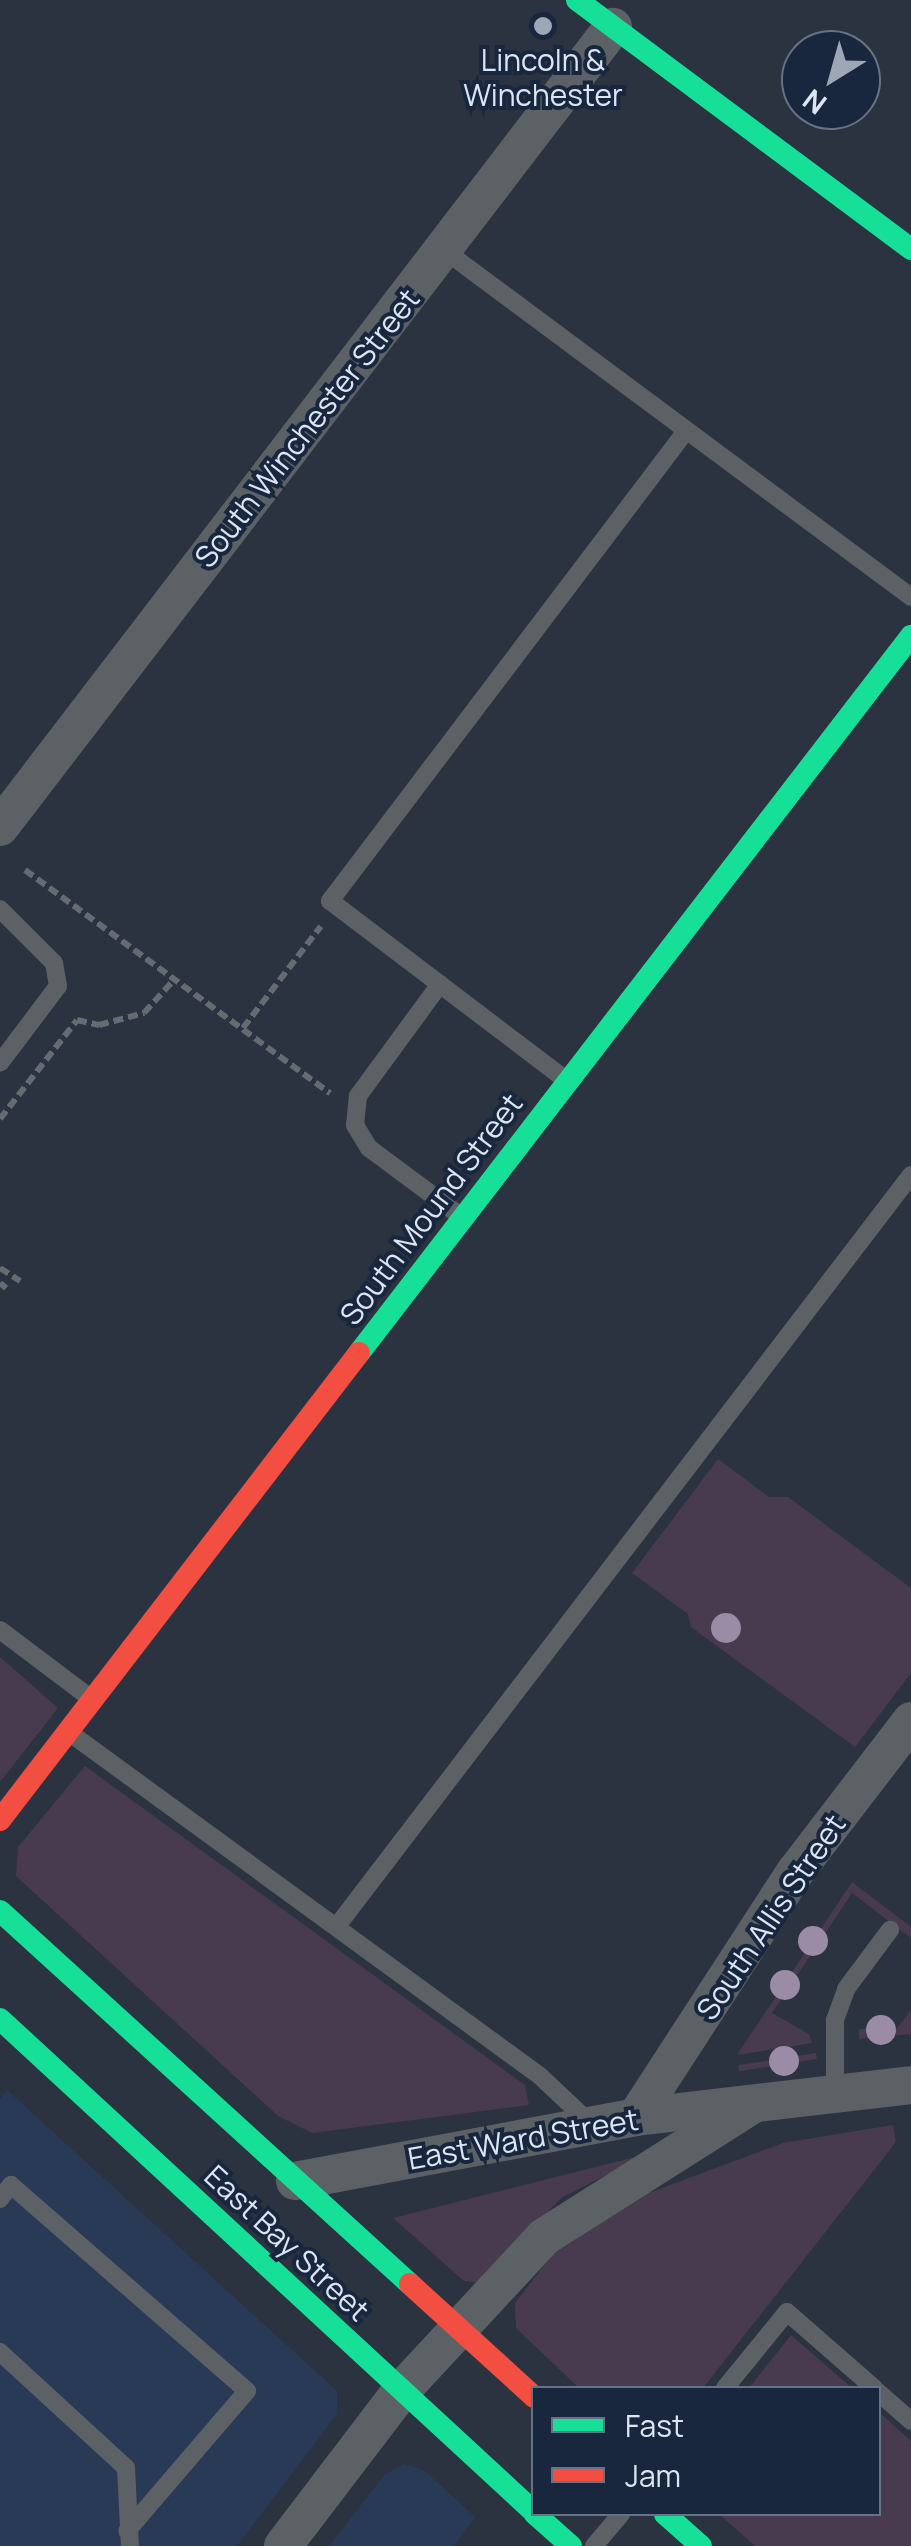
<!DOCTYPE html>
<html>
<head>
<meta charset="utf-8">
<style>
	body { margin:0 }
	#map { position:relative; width:911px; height:2546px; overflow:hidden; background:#2b3340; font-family:Manrope,sans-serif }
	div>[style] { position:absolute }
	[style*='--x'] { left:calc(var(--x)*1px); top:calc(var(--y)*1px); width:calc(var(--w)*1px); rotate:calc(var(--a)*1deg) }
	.built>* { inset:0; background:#283a56 }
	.green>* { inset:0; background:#483a4f; transform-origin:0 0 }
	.path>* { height:6px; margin-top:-3px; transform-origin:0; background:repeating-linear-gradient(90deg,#666b71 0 10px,transparent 0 15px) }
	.lane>* { height:18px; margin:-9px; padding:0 9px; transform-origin:9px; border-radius:9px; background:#5b6165 }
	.street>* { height:38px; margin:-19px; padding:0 19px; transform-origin:19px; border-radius:19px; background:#5b6165 }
	.fast>* { height:22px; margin:-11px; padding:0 11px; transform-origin:11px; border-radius:11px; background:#16e098 }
	.jam>* { height:22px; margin:-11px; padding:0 11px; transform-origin:11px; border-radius:11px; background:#f24e42 }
	.trees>* { width:30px; height:30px; margin:-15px; border-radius:50%; background:#9a8ca6 }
	.dots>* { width:28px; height:28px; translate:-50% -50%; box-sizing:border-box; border:5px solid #18273e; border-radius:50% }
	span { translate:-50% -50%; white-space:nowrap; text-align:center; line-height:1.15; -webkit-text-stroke:8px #18273e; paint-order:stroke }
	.poi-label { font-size:30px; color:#dbe5f4 }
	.street-label { font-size:30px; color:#dbe5f4 }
	.legend { position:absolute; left:531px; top:2386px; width:350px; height:130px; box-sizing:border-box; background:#18273e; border:2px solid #667387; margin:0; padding:12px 18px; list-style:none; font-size:30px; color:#dbe5f4 }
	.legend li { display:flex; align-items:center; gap:20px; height:50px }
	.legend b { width:50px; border:2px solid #667387 }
	.north { position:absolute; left:781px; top:30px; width:100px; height:100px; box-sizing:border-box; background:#18273e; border:2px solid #667387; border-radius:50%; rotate:217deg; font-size:28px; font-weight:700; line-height:40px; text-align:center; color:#dbe5f4 }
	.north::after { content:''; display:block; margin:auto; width:35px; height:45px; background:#9da7b5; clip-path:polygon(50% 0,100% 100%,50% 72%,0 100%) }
</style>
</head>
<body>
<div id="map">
	<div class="built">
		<i style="clip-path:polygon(7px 2090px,337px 2391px,337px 2414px,237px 2546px,0 2546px,0 2099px)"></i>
		<i style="clip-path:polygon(404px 2464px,424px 2470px,475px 2517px,454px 2546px,329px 2546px,385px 2474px)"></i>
	</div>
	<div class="green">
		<i style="clip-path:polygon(718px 1459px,769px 1497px,788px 1497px,911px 1588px,911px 1673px,855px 1747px,691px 1627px,688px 1614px,632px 1573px)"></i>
		<i style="clip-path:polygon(0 1657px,58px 1708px,0 1782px)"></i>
		<i style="clip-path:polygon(85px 1766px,525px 2085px,529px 2105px,312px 2133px,278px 2116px,16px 1876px,18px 1847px)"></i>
		<i style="clip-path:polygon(852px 1882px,911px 1927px,911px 1938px,852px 1893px,772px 2013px,809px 2034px,812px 2043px,737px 2055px)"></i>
		<i style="clip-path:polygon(911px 2010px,911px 2034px,859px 2039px,859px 2030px,882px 2024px,894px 2032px)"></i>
		<i style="left:816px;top:2053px;width:6px;height:79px;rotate:81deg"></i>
		<i style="clip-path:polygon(893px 2125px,896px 2142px,703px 2388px,579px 2388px,516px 2328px,515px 2303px,552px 2255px,643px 2195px,783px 2143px)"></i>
		<i style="clip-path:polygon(647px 2154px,561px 2198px,482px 2283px,464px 2281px,393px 2218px)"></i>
		<i style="clip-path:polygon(791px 2335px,852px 2388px,749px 2388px)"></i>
		<i style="clip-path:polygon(879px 2412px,911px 2441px,911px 2546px,755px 2546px,719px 2514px,878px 2514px)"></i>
	</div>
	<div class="path">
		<i style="--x:25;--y:870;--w:378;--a:36.2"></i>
		<i style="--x:243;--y:1028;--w:128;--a:-52.6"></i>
		<i style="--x:0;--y:1119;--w:125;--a:-52.1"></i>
		<i style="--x:77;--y:1020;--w:23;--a:13"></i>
		<i style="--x:99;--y:1025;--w:47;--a:-14.9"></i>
		<i style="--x:144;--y:1013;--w:42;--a:-47.9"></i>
		<i style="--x:0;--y:1268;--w:24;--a:33"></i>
		<i style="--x:0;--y:1283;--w:8;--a:40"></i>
	</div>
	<div class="lane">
		<i style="--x:444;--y:250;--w:582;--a:36.61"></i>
		<i style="--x:0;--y:909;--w:76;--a:45"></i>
		<i style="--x:54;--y:963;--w:23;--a:80"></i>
		<i style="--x:58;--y:986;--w:96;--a:127"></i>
		<i style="--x:440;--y:984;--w:139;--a:126.2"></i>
		<i style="--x:358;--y:1096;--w:29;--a:96"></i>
		<i style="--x:355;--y:1125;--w:27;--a:59"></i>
		<i style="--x:369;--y:1148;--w:111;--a:36.6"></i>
		<i style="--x:566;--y:1080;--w:296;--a:-142.8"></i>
		<i style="--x:330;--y:901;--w:590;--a:-52.86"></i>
		<i style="--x:0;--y:1630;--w:111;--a:37"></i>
		<i style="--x:70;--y:1733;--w:582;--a:36.12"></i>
		<i style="--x:540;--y:2076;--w:73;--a:43.3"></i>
		<i style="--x:337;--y:1926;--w:945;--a:-52.61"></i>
		<i style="--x:835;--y:2093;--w:73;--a:-90"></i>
		<i style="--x:835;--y:2020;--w:33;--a:-70"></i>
		<i style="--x:846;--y:1989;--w:74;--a:-53.3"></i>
		<i style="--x:0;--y:2199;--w:18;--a:-52"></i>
		<i style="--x:11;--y:2185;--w:313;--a:41.1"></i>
		<i style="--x:247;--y:2391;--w:184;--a:130.6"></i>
		<i style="--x:0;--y:2352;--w:171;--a:42.6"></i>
		<i style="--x:126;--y:2468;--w:78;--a:87.1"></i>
		<i style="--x:725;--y:2388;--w:98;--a:-50.8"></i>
		<i style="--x:787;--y:2312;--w:116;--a:41.1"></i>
		<i style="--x:878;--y:2392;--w:44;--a:41.3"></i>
		<i style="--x:594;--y:2546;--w:42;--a:-49.8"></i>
	</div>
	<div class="street">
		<i style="--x:0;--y:827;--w:1008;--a:-52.54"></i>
		<i style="--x:636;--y:2117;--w:293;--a:-57"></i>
		<i style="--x:796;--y:1871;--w:189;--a:-52.5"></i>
		<i style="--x:295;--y:2181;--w:347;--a:-10.6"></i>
		<i style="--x:636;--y:2117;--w:277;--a:-6.6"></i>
		<i style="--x:283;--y:2546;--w:195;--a:-52.7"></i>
		<i style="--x:401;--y:2391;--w:210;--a:-47.1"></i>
		<i style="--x:544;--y:2237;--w:246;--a:-32.4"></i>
	</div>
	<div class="fast">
		<i style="--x:577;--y:0;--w:417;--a:36.7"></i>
		<i style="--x:359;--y:1353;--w:905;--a:-52.41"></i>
		<i style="--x:0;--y:1911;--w:554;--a:42.29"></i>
		<i style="--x:0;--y:2019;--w:727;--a:42.71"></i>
		<i style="--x:535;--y:2514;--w:48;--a:41.6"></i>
		<i style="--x:665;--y:2514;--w:48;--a:41.6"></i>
	</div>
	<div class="jam">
		<i style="--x:0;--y:1820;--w:589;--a:-52.45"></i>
		<i style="--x:410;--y:2284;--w:168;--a:42.3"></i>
	</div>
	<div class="trees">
		<i style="left:726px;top:1628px"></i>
		<i style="left:813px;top:1941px"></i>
		<i style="left:785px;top:1985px"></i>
		<i style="left:881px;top:2030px"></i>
		<i style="left:784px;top:2061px"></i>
	</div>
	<div class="dots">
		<i style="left:543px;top:26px;background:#9da7b5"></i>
	</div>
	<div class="poi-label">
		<span style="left:543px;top:77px">Lincoln &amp;<br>Winchester</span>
	</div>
	<div class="street-label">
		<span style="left:307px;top:428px;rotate:-52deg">South Winchester Street</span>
		<span style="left:431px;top:1209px;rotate:-53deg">South Mound Street</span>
		<span style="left:771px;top:1917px;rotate:-56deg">South Allis Street</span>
		<span style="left:523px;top:2139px;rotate:-10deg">East Ward Street</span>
		<span style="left:287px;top:2243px;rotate:43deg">East Bay Street</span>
	</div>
	<ul class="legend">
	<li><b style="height:12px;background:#16e098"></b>Fast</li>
	<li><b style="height:12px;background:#f24e42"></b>Jam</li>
	</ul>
	<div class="north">N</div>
</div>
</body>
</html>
